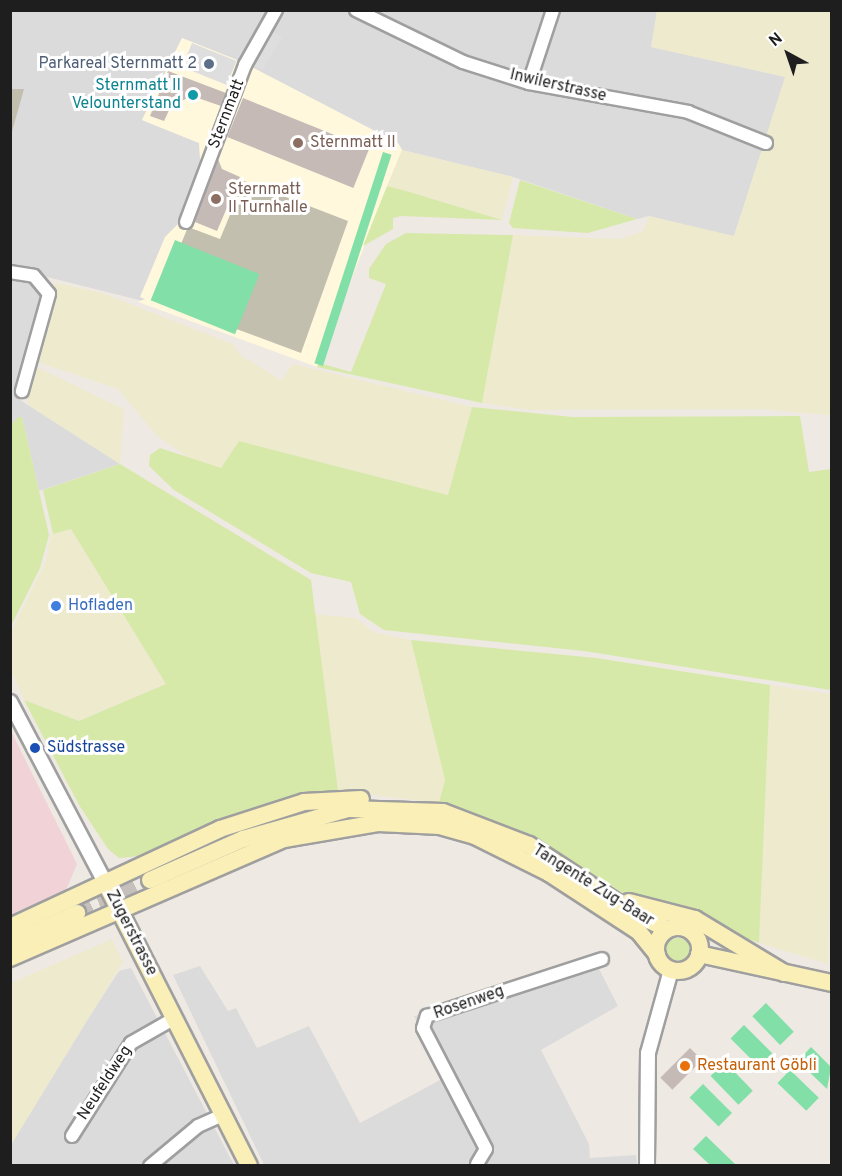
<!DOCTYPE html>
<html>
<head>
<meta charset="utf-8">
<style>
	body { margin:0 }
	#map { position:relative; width:842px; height:1176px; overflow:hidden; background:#efe9e3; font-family:Overpass,sans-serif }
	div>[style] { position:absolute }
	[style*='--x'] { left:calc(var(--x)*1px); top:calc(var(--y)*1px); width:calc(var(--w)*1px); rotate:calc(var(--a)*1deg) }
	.residential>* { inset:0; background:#dcdbdb }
	.commercial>* { inset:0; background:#f0d2d7 }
	.education>* { inset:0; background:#fff8dc }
	.construction>* { inset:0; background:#c3bfaf }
	.farmland>* { inset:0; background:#eeeace }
	.grass>* { inset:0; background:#d6e9a9 }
	.round { border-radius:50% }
	.pitch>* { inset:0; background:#81dfa7; transform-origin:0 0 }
	.parking>* { inset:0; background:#dedede; transform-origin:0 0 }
	.building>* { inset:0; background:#c6bab7; transform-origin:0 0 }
	.secondary-tunnel>* { height:16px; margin-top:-8px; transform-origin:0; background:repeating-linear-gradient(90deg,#c5c0bc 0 16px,transparent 0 24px) }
	.roads { filter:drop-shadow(2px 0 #9f9f9f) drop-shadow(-2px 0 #9f9f9f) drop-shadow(0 2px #9f9f9f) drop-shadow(0 -2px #9f9f9f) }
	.minor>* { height:12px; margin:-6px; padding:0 6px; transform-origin:6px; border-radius:6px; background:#fff }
	.tertiary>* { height:14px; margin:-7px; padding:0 7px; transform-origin:7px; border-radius:7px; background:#fff }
	.secondary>* { height:16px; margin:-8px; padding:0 8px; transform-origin:8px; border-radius:8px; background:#faefb7 }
	.secondary>.ring { margin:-8px; padding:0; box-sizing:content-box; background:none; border:16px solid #faefb7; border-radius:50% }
	.dots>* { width:16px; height:16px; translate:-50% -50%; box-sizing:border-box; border:3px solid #fff; border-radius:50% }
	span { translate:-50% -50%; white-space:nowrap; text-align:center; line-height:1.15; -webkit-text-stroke:6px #fff; paint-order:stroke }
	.service-label { font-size:16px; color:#4e5e75 }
	.right { translate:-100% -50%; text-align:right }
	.culture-label { font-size:16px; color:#0d838f }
	.street-label { font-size:16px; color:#1e1e1e }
	.education-label { font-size:16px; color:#785e54 }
	.left { translate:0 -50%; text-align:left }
	.shop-label { font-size:16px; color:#366cbe }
	.transit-label { font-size:16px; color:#164399 }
	.food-label { font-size:16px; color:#c56008 }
	.frame { position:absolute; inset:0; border:12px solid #1e1e1e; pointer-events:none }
	.north { position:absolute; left:758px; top:24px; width:60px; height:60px; -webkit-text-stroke:4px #fff; paint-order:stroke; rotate:320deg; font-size:16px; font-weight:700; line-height:24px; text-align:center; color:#1e1e1e }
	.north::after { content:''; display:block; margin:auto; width:21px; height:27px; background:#1e1e1e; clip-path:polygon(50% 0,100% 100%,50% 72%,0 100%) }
</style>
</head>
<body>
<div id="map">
	<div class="residential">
		<i style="clip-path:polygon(11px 11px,657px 11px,652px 47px,786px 77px,734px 236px,727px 237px,649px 216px,637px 219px,513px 177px,402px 150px,398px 143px,242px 62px,182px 38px,142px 120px,199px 143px,201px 171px,183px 219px,143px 301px,43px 276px,39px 288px,45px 300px,14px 396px,120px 464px,39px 491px,22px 417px,11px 426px)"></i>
		<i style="clip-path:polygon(597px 965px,618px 1006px,541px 1050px,589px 1144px,590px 1158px,636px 1155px,637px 1165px,264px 1165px,173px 975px,200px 966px,228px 1011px,236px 1008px,257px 1048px,309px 1026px,360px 1123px,444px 1078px,414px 1016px)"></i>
		<i style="clip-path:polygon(131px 968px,234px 1165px,11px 1165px,10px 1145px,26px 1114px,119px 971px)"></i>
	</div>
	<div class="commercial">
		<i style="clip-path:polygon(10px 729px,77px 864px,66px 890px,11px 915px)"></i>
	</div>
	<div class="education">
		<i style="clip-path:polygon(182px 38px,242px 62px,398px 143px,402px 150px,317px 367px,138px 302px,145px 299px,140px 297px,165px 237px,183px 219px,201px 171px,199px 143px,142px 120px)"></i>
	</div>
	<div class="construction">
		<i style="clip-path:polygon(11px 89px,24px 89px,11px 135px,10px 135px)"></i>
		<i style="clip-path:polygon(244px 181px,348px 221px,301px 353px,158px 300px,188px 227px,220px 239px)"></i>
	</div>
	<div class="farmland">
		<i style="clip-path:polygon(657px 11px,831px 11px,831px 415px,760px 409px,531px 410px,482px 403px,513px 235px,621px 239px,643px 231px,649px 216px,734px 236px,785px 77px,651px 47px)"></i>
		<i style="clip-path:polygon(402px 150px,513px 177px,502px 220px,387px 186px)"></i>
		<i style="clip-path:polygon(57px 283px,102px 293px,233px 344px,240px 355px,281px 380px,293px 364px,472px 407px,448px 495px,239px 441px,221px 468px,190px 459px,156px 435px,118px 389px,35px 361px,50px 318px,51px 287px)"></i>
		<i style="clip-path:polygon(38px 368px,124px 409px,120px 464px,28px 405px,26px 386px)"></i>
		<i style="clip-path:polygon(71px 529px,166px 684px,79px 721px,24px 700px,11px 670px,10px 634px,46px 561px,51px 534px)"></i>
		<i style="clip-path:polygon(311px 614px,356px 618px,373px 632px,411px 640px,445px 780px,439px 803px,338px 791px)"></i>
		<i style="clip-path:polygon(770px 685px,831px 694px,828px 964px,759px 943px)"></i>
		<i style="clip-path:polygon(112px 939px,123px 962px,11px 1145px,11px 983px)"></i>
	</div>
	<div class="grass">
		<i style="clip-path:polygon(520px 180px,637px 219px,588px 233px,513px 228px,509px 223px)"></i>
		<i style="clip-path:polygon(387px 186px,406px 191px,502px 220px,401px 216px,393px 218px,393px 229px,363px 246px)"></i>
		<i style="clip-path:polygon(406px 233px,513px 235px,482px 403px,317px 367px,319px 363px,351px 372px,386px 284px,369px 278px,369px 269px,386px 244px)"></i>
		<i style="clip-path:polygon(472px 407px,572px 417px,800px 416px,809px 472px,831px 469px,831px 690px,584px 651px,384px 630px,360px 614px,351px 582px,311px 573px,174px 490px,149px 466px,150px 455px,160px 448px,221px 468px,239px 441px,448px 495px)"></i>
		<i style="clip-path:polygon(18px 417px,22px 417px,49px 535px,40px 568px,11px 626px,10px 426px)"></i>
		<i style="clip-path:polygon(120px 464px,311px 580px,338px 791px,270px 804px,140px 856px,119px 858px,108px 849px,79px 805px,24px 700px,79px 721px,166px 684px,71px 529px,53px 534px,43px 490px)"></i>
		<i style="clip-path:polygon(411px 640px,596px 658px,770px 685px,759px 943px,627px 896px,539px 841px,439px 803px,445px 780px)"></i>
		<i class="round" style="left:666px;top:938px;width:24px;height:24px"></i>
	</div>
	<div class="pitch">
		<i style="left:383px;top:152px;width:9px;height:222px;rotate:18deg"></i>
		<i style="left:175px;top:240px;width:91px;height:65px;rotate:22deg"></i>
		<i style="left:766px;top:1003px;width:40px;height:19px;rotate:46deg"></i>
		<i style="left:744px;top:1025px;width:40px;height:19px;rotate:45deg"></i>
		<i style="clip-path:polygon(811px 1047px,831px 1067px,827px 1089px,798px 1061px)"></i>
		<i style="left:725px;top:1062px;width:40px;height:20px;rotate:46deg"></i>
		<i style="left:790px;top:1070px;width:40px;height:18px;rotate:44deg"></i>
		<i style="left:703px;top:1084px;width:41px;height:19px;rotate:45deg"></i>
		<i style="clip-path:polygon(706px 1136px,735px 1164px,734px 1165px,710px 1165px,693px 1149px)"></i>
	</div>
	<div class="parking">
		<i style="left:272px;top:31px;width:12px;height:39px;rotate:31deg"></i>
		<i style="left:192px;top:43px;width:48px;height:26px;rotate:22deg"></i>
	</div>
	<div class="building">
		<i style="clip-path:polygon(168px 71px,226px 93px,221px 106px,192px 96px,171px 106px,164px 121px,150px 116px)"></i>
		<i style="left:243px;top:98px;width:136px;height:42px;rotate:22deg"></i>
		<i style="clip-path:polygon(218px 159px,222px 169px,240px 177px,217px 231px,195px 222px)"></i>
		<i style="left:690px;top:1048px;width:17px;height:42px;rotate:45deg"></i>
	</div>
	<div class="secondary-tunnel">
		<i style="--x:77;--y:913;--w:80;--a:-24.3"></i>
	</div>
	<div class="roads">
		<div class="minor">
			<i style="--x:356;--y:10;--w:119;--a:25.9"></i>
			<i style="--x:463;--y:62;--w:69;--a:17.7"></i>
			<i style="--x:529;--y:83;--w:162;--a:10.3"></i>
			<i style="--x:688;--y:112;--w:84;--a:21.7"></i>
			<i style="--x:529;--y:83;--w:77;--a:-71.8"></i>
			<i style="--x:186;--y:222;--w:168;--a:-69.4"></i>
			<i style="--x:245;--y:65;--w:63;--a:-60.6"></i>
			<i style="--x:10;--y:272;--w:24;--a:9"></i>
			<i style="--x:34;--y:276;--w:23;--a:50"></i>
			<i style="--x:49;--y:294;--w:101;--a:105.6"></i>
			<i style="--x:72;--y:1136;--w:110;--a:-57.6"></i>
			<i style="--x:131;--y:1043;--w:51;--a:-29.6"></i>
			<i style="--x:477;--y:1164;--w:17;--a:-59"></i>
			<i style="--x:486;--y:1149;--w:136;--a:-117.5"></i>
			<i style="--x:423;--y:1028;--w:13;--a:-72"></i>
			<i style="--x:427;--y:1016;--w:184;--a:-18"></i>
			<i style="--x:150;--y:1166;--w:62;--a:-39.8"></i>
			<i style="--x:198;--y:1126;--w:27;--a:-24"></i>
		</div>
		<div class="tertiary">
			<i style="--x:10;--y:702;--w:204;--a:62.2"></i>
			<i style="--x:647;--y:1166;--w:113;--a:-89.5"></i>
			<i style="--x:648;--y:1053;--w:86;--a:-74.5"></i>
		</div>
		<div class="secondary">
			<i style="--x:429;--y:823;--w:48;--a:15.8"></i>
			<i style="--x:475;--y:836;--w:83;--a:26.6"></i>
			<i style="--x:549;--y:873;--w:108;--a:33.2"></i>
			<i style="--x:639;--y:932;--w:28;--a:51"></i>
			<i style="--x:150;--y:880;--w:102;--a:-23.8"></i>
			<i style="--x:243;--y:839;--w:109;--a:-15.9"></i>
			<i style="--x:348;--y:809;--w:95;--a:1.8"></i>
			<i style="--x:443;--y:812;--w:92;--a:21"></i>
			<i style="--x:529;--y:845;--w:124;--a:33.2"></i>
			<i style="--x:633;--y:913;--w:38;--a:25"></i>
			<i style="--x:105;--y:882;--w:318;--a:63.1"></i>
			<i style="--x:629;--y:902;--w:68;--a:14.4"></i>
			<i style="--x:695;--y:919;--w:104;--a:31.2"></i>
			<i class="ring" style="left:656px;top:927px;width:28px;height:28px"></i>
			<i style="--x:10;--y:927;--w:232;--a:-25"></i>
			<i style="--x:220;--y:829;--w:88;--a:-17.8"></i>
			<i style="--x:304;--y:802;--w:57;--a:-3"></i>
			<i style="--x:10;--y:944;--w:74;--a:-24.8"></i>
			<i style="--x:699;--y:954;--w:136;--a:12.3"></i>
			<i style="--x:10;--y:958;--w:299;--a:-23.5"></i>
			<i style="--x:284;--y:839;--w:95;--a:-9.7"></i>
			<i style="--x:378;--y:823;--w:62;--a:2.8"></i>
		</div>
	</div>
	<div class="dots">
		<i style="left:209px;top:64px;background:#5c6f8a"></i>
		<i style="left:193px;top:95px;background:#0f9aa8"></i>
		<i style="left:298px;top:143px;background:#8d6e63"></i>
		<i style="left:216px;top:199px;background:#8d6e63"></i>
		<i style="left:56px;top:606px;background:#3f7fe0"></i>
		<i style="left:35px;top:748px;background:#1a4fb4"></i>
		<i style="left:685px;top:1066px;background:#e8710a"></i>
	</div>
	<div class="service-label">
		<span class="right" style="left:197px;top:64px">Parkareal Sternmatt 2</span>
	</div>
	<div class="culture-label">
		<span class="right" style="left:181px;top:95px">Sternmatt II<br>Velounterstand</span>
	</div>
	<div class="street-label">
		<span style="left:558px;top:86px;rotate:13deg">Inwilerstrasse</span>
		<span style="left:227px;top:114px;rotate:-69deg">Sternmatt</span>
		<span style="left:593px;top:886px;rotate:32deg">Tangente Zug-Baar</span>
		<span style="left:131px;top:933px;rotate:63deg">Zugerstrasse</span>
		<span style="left:469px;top:1003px;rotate:-19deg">Rosenweg</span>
		<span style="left:105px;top:1083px;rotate:-57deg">Neufeldweg</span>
	</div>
	<div class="education-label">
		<span class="left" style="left:310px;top:143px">Sternmatt II</span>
		<span class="left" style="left:228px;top:199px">Sternmatt<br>II Turnhalle</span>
	</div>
	<div class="shop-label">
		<span class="left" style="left:68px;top:606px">Hofladen</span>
	</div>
	<div class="transit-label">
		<span class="left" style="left:47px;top:748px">Südstrasse</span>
	</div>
	<div class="food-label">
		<span class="left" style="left:697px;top:1066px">Restaurant Göbli</span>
	</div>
	<div class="frame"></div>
	<div class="north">N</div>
</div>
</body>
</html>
